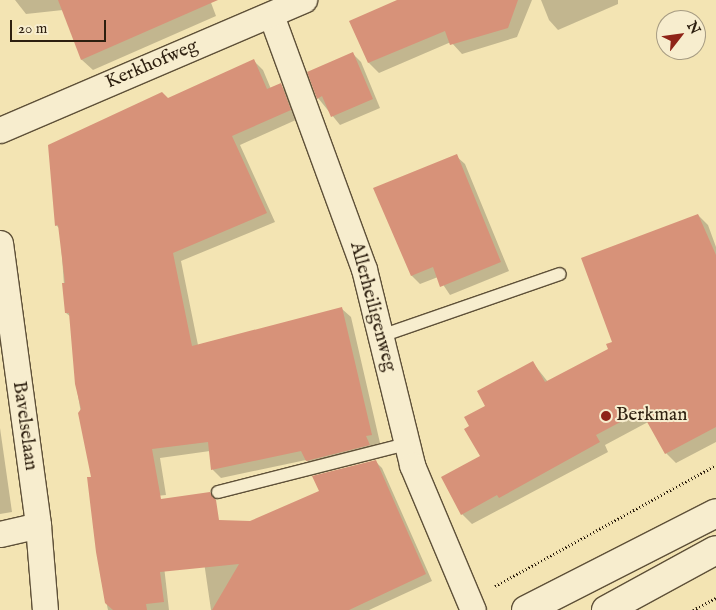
<!DOCTYPE html>
<html>
<head>
<meta charset="utf-8">
<style>
	body { margin:0 }
	#map { position:relative; width:716px; height:610px; overflow:hidden; background:#f3e4b3; font-family:"IM FELL English",serif }
	div>[style] { position:absolute }
	[style*='--x'] { left:calc(var(--x)*1px); top:calc(var(--y)*1px); width:calc(var(--w)*1px); rotate:calc(var(--a)*1deg) }
	.shadow>* { inset:0; background:#0003 }
	.building>* { inset:0; background:#d79279 }
	.path>* { height:3px; margin-top:-1.5px; transform-origin:0; background:repeating-linear-gradient(90deg,#2d1f0f 0 1px,transparent 0 3.5px) }
	.roads { filter:drop-shadow(1px 0 #5e5038) drop-shadow(-1px 0 #5e5038) drop-shadow(0 1px #5e5038) drop-shadow(0 -1px #5e5038) }
	.service>* { height:12px; margin:-6px; padding:0 6px; transform-origin:6px; border-radius:6px; background:#f7edce }
	.minor>* { height:25px; margin:-12.5px; padding:0 12.5px; transform-origin:12.5px; border-radius:12.5px; background:#f7edce }
	.secondary>* { height:28px; margin:-14px; padding:0 14px; transform-origin:14px; border-radius:14px; background:#f7edce }
	.dots>* { width:14px; height:14px; translate:-50% -50%; box-sizing:border-box; border:2px solid #f7edce; border-radius:50% }
	span { translate:-50% -50%; white-space:nowrap; text-align:center; line-height:1.15; -webkit-text-stroke:4px #f7edce; paint-order:stroke }
	.street-label { font-size:19px; color:#2d1f0f }
	.poi-label { font-size:19px; color:#2d1f0f }
	.left { translate:0 -50%; text-align:left }
	.north { position:absolute; left:656px; top:10px; width:50px; height:50px; box-sizing:border-box; background:#f7edce; border:1px solid #a69b82; border-radius:50%; rotate:60deg; font-size:14px; font-weight:700; line-height:20px; text-align:center; color:#2d1f0f }
	.north::after { content:''; display:block; margin:auto; width:18px; height:22px; background:#8f2418; clip-path:polygon(50% 0,100% 100%,50% 72%,0 100%) }
	.scale { position:absolute; left:10px; top:20px; width:96px; height:22px; box-sizing:border-box; border:2px solid #2d1f0f; border-top:0; padding-left:6px; font-size:15px; line-height:18px; white-space:nowrap; color:#2d1f0f; -webkit-text-stroke:4px #f7edce; paint-order:stroke }
</style>
</head>
<body>
<div id="map">
	<div class="shadow">
		<i style="clip-path:polygon(15px 0,210px 0,216px 16px,93px 70px,82px 60px,63px 10px,26px 14px)"></i>
		<i style="clip-path:polygon(400px 0,532px 0,517px 37px,462px 54px,451px 42px,379px 73px,369px 63px,351px 21px)"></i>
		<i style="clip-path:polygon(541px 0,618px 0,618px 4px,558px 30px,549px 20px)"></i>
		<i style="clip-path:polygon(353px 54px,361px 62px,380px 108px,340px 125px,318px 98px)"></i>
		<i style="clip-path:polygon(254px 61px,263px 70px,271px 89px,280px 85px,289px 94px,298px 119px,240px 145px,275px 222px,181px 261px,198px 345px,342px 309px,351px 317px,380px 443px,374px 445px,377px 454px,315px 469px,306px 460px,221px 478px,213px 470px,210px 451px,160px 458px,166px 495px,156px 496px,169px 610px,108px 610px,101px 578px,92px 478px,76px 384px,71px 317px,66px 313px,60px 229px,56px 225px,168px 99px)"></i>
		<i style="clip-path:polygon(456px 156px,465px 164px,509px 271px,450px 295px,438px 277px,420px 284px,412px 276px,375px 189px)"></i>
		<i style="clip-path:polygon(698px 215px,708px 225px,716px 247px,716px 442px,676px 463px,666px 453px,648px 422px,605px 445px,608px 452px,472px 524px,462px 514px,482px 457px,471px 426px,486px 406px,533px 363px,548px 382px,609px 350px)"></i>
		<i style="clip-path:polygon(0 428px,12px 512px,0 514px)"></i>
		<i style="clip-path:polygon(376px 462px,382px 468px,432px 581px,369px 610px,211px 610px,198px 521px,250px 523px,321px 492px)"></i>
	</div>
	<div class="building">
		<i style="clip-path:polygon(58px 0,218px 0,81px 60px)"></i>
		<i style="clip-path:polygon(397px 0,518px 0,508px 28px,450px 45px,445px 31px,368px 63px,349px 21px)"></i>
		<i style="clip-path:polygon(353px 52px,373px 99px,331px 117px,322px 96px,317px 99px,307px 72px)"></i>
		<i style="clip-path:polygon(254px 59px,267px 89px,281px 83px,291px 110px,232px 136px,267px 213px,173px 253px,192px 346px,342px 307px,372px 435px,366px 436px,370px 445px,306px 461px,301px 451px,211px 470px,208px 442px,152px 449px,161px 499px,210px 492px,216px 500px,219px 520px,250px 521px,319px 491px,312px 476px,376px 460px,426px 574px,349px 610px,212px 610px,239px 564px,160px 572px,164px 602px,146px 604px,147px 610px,113px 610px,105px 603px,96px 552px,87px 477px,91px 477px,78px 413px,81px 409px,75px 384px,69px 313px,65px 313px,62px 283px,65px 283px,58px 225px,55px 226px,48px 145px,162px 92px,168px 98px)"></i>
		<i style="clip-path:polygon(457px 154px,501px 262px,440px 287px,433px 267px,411px 276px,373px 188px)"></i>
		<i style="clip-path:polygon(698px 214px,716px 255px,716px 427px,665px 454px,641px 411px,596px 435px,600px 442px,499px 498px,497px 495px,461px 515px,441px 477px,480px 456px,464px 429px,469px 426px,464px 417px,485px 406px,477px 391px,533px 361px,545px 382px,608px 349px,606px 344px,612px 342px,581px 258px)"></i>
	</div>
	<div class="path">
		<i style="--x:495;--y:586;--w:252;--a:-28.7"></i>
		<i style="--x:693;--y:610;--w:26;--a:-28"></i>
	</div>
	<div class="roads">
		<div class="service">
			<i style="--x:381;--y:336;--w:189;--a:-19.1"></i>
			<i style="--x:218;--y:492;--w:195;--a:-14.3"></i>
		</div>
		<div class="minor">
			<i style="--x:271;--y:15;--w:270;--a:69.9"></i>
			<i style="--x:364;--y:269;--w:202;--a:76.2"></i>
			<i style="--x:412;--y:465;--w:157;--a:67.2"></i>
			<i style="--x:0;--y:130;--w:331;--a:-23.2"></i>
			<i style="--x:0;--y:243;--w:285;--a:82.3"></i>
			<i style="--x:38;--y:525;--w:85;--a:85.3"></i>
			<i style="--x:0;--y:534;--w:39;--a:-13"></i>
		</div>
		<div class="secondary">
			<i style="--x:526;--y:610;--w:213;--a:-27"></i>
			<i style="--x:606;--y:610;--w:125;--a:-28.6"></i>
		</div>
	</div>
	<div class="dots">
		<i style="left:606px;top:416px;background:#8f2418"></i>
	</div>
	<div class="street-label">
		<span style="left:152px;top:65px;rotate:-23deg">Kerkhofweg</span>
		<span style="left:372px;top:307px;rotate:75deg">Allerheiligenweg</span>
		<span style="left:24px;top:426px;rotate:82deg">Bavelselaan</span>
	</div>
	<div class="poi-label">
		<span class="left" style="left:616px;top:416px">Berkman</span>
	</div>
	<div class="north">N</div>
	<div class="scale">20 m</div>
</div>
</body>
</html>
